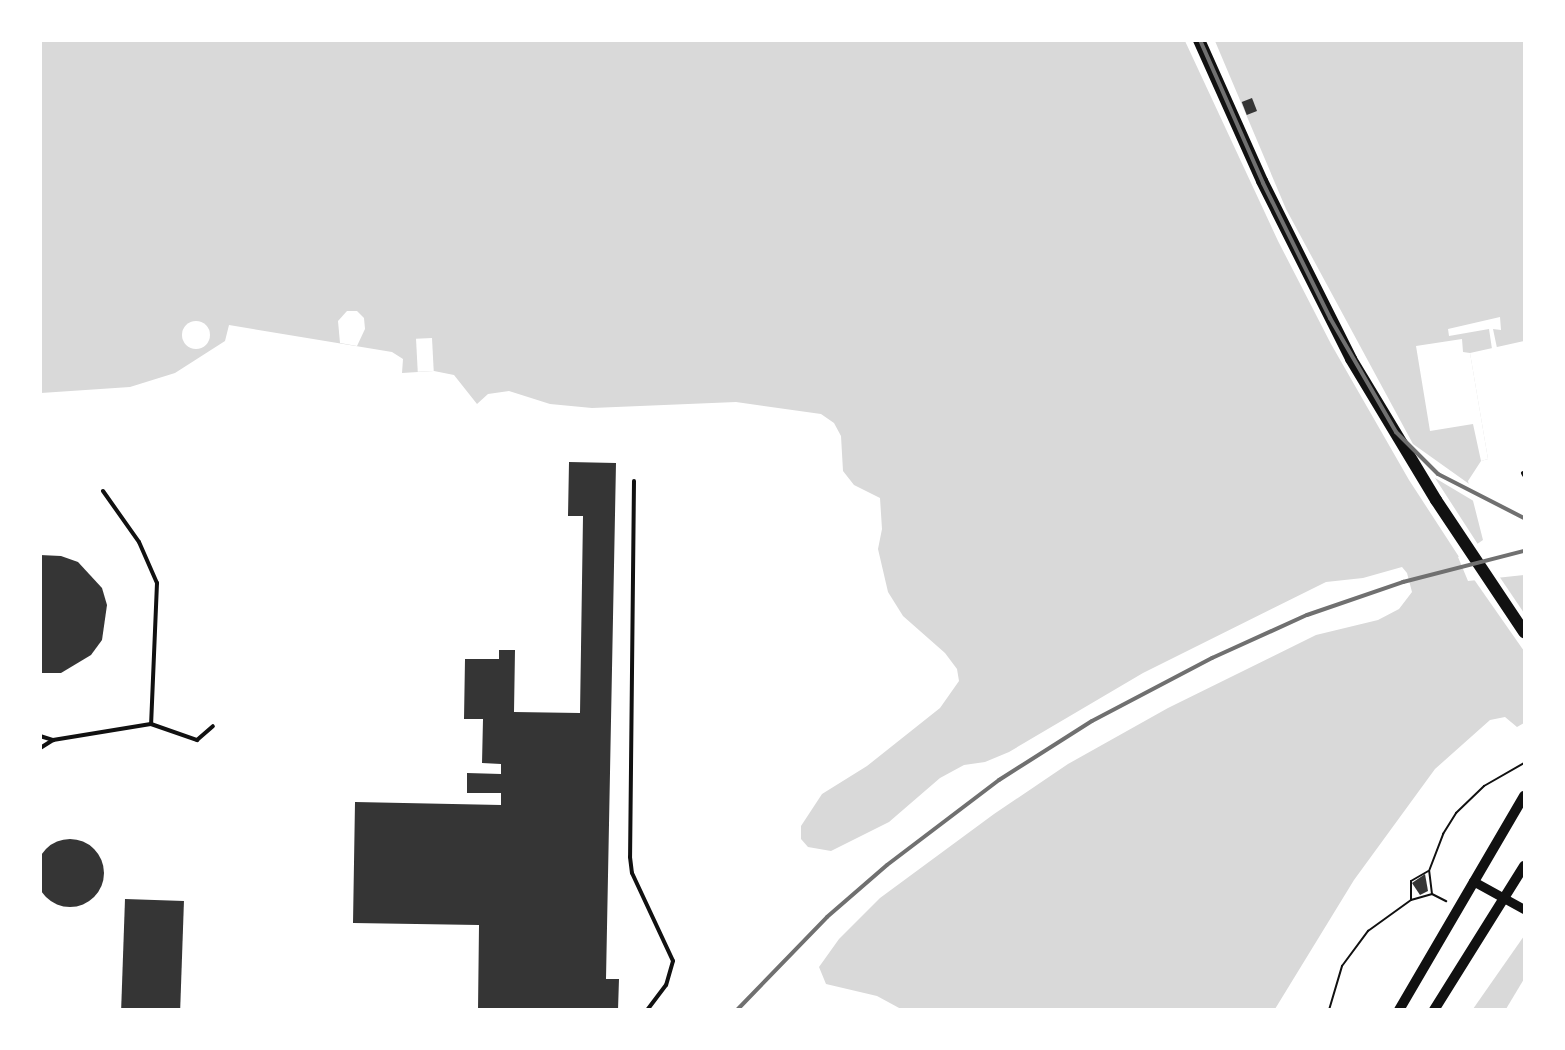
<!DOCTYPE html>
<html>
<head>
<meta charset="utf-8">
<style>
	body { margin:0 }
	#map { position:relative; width:1565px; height:1050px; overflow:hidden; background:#fff; font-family:Ubuntu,sans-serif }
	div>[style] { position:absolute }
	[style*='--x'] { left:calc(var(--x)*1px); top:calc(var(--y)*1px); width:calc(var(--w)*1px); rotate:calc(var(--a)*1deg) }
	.water>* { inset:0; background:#d9d9d9 }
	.pier>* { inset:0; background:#fff; transform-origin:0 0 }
	.round { border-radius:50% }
	.building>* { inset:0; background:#353535; transform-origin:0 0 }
	.path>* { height:2px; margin:-1px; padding:0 1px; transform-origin:1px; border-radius:1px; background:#111 }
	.service>* { height:4px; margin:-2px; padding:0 2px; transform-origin:2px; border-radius:2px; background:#111 }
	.tertiary>* { height:9px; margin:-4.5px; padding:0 4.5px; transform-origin:4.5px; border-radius:4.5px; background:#111 }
	.secondary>* { height:10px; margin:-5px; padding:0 5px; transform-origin:5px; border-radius:5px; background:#111 }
	.primary>* { height:12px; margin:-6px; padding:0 6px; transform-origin:6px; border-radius:6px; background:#111 }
	.rail>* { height:4px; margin:-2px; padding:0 2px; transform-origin:2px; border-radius:2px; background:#707070 }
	span { translate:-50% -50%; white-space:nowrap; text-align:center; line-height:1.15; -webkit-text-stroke:4.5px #fff; paint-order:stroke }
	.frame { position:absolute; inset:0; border:42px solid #fff; pointer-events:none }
</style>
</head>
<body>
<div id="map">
	<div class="water">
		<i style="clip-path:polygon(41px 41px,1524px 41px,1524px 341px,1470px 353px,1488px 459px,1481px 461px,1468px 481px,1483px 540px,1458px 557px,1468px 581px,1524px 575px,1524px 723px,1517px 727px,1505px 717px,1490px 720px,1435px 769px,1354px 880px,1275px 1009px,901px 1009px,877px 996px,826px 984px,819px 967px,839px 939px,880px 898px,994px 814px,1068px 764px,1168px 708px,1316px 635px,1378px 620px,1399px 609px,1412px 592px,1407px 573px,1402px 567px,1363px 578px,1326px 582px,1143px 673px,1009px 752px,985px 762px,964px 765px,940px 778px,889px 822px,831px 851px,808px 847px,801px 839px,801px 826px,822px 794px,867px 766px,940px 708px,959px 681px,957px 669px,945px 653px,903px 616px,888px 592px,878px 549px,882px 529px,880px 498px,854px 485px,843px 471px,841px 436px,834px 423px,821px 414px,736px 402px,592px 408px,550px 404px,509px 391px,488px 394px,477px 404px,454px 375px,434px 371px,402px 373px,403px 359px,392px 352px,229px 325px,225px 341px,175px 373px,130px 387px,41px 393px)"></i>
		<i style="clip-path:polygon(1524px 936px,1524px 979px,1506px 1009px,1473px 1009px)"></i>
	</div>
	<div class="pier">
		<i style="clip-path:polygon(1185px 41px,1215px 41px,1286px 209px,1413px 444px,1472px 486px,1477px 503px,1435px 478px,1479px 546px,1461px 558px,1463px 563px,1409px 480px,1331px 344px,1278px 241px)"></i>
		<i style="clip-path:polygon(347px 311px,357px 311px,364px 318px,365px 329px,357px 346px,340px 343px,338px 321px)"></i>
		<i style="clip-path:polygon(1500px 317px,1501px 330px,1493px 329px,1497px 348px,1492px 349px,1489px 329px,1449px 336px,1448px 329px)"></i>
		<i class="round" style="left:182px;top:321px;width:28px;height:28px"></i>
		<i style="left:432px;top:338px;width:33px;height:16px;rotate:87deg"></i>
		<i style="clip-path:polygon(1462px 339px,1463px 352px,1470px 353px,1488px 459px,1481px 461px,1473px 424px,1430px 431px,1416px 346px)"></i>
		<i style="clip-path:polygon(1499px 576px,1524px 613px,1524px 651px,1473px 578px)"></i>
	</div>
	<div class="building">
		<i style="left:1252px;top:98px;width:14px;height:11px;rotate:69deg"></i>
		<i style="clip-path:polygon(569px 462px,616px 463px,606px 979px,619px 979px,618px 1010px,478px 1010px,479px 925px,353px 923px,355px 802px,501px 805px,501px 793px,467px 793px,467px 773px,501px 774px,501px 764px,482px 763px,483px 719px,464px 719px,465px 659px,499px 659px,499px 650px,515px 650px,514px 712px,580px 713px,583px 516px,568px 516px)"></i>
		<i style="clip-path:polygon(40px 555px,61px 556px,78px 562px,102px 588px,107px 605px,102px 640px,91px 655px,61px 673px,40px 673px)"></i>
		<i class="round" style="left:36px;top:839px;width:68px;height:68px"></i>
		<i style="clip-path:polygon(1425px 874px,1428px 891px,1420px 895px,1412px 883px)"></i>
		<i style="left:125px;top:899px;width:59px;height:111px;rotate:2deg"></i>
	</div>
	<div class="path">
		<i style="--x:1432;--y:894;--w:23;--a:-97"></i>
		<i style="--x:1429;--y:871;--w:40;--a:-69"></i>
		<i style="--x:1443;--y:834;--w:25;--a:-58"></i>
		<i style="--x:1456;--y:813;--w:39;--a:-44"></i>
		<i style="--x:1484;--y:786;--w:46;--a:-29.9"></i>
		<i style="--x:1411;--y:900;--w:19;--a:-90"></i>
		<i style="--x:1411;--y:881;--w:20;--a:-30"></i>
		<i style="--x:1329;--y:1010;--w:46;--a:-73.5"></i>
		<i style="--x:1342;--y:966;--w:44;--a:-53.4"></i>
		<i style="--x:1368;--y:931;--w:53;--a:-35.8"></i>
		<i style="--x:1411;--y:900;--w:22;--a:-16"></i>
		<i style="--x:1432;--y:894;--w:16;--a:27"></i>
	</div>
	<div class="service">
		<i style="--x:1523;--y:473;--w:2;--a:63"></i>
		<i style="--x:634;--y:481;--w:376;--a:90.6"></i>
		<i style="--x:630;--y:857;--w:16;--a:83"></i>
		<i style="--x:632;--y:873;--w:97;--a:65"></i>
		<i style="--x:673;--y:961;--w:25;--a:106"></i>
		<i style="--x:666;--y:985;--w:31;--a:127"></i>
		<i style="--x:103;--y:491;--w:62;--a:54.8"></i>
		<i style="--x:139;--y:542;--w:45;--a:66.3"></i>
		<i style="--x:157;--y:583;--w:141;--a:92.4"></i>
		<i style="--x:40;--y:736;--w:14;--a:17"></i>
		<i style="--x:53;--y:740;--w:15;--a:148"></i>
		<i style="--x:53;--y:740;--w:99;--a:-9.3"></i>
		<i style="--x:151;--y:724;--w:49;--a:19.2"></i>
		<i style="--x:197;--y:740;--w:21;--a:-41"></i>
	</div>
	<div class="tertiary">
		<i style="--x:1473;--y:881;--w:58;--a:28.8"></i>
	</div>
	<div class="secondary">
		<i style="--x:1399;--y:1010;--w:248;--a:-59.7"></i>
		<i style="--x:1434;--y:1010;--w:170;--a:-58"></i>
	</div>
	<div class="primary">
		<i style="--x:1199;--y:40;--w:154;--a:65.9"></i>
		<i style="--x:1262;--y:181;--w:199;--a:63.4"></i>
		<i style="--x:1351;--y:359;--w:165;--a:58.9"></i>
		<i style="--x:1436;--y:500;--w:159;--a:56.3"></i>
	</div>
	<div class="rail">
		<i style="--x:1200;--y:40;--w:156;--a:66.2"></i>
		<i style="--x:1263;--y:183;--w:151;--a:63.6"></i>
		<i style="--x:1330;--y:318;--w:132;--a:59.9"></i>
		<i style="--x:1396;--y:432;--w:59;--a:45"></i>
		<i style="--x:1438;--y:474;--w:97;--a:27.1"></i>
		<i style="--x:737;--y:1010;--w:129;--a:-45.9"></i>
		<i style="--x:827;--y:917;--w:79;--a:-40.9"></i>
		<i style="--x:887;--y:865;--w:141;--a:-37.2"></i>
		<i style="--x:999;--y:780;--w:110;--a:-32.4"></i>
		<i style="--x:1092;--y:721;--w:136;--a:-27.7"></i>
		<i style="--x:1212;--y:658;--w:104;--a:-24.4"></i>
		<i style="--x:1307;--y:615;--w:102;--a:-19"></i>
		<i style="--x:1403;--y:582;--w:125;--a:-14.4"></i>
	</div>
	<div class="frame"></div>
</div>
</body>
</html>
